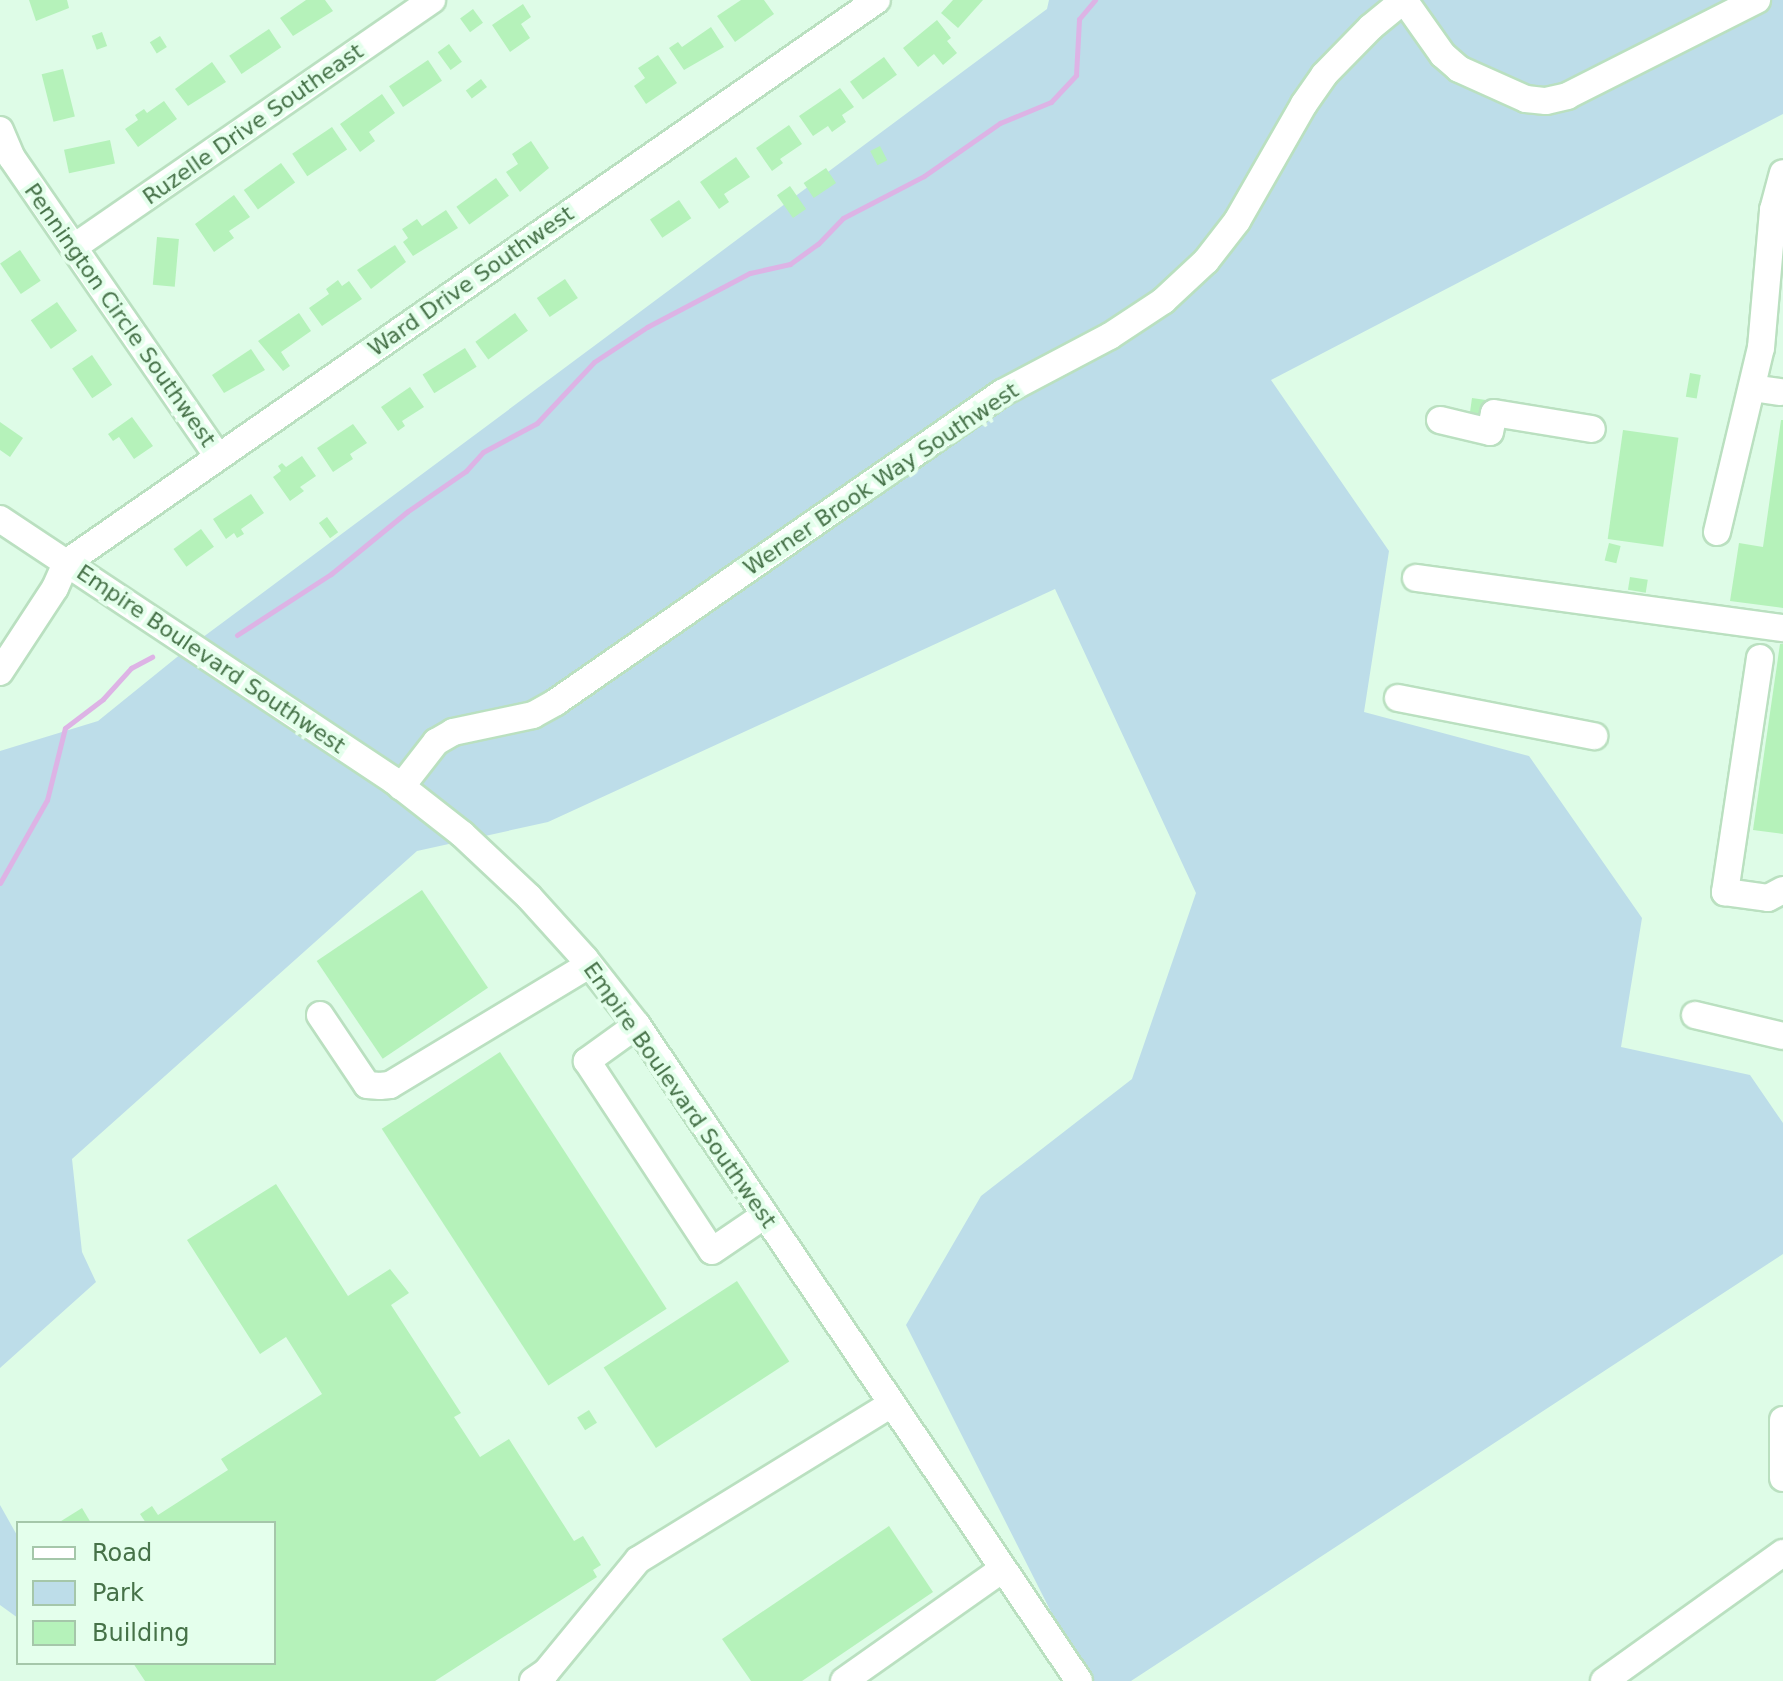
<!DOCTYPE html>
<html>
<head>
<meta charset="utf-8">
<style>
	body { margin:0 }
	#map { position:relative; width:1783px; height:1681px; overflow:hidden; background:#defce7; font-family:"DejaVu Sans",sans-serif }
	div>[style] { position:absolute }
	[style*='--x'] { left:calc(var(--x)*1px); top:calc(var(--y)*1px); width:calc(var(--w)*1px); rotate:calc(var(--a)*1deg) }
	.green>* { inset:0; background:#bddde9 }
	.stream>* { height:5px; margin:-2.5px; padding:0 2.5px; transform-origin:2.5px; border-radius:2.5px; background:#ddb3e5 }
	.building>* { inset:0; background:#b5f2ba; transform-origin:0 0 }
	.roads { filter:drop-shadow(2px 0 #bae0c0) drop-shadow(-2px 0 #bae0c0) drop-shadow(0 2px #bae0c0) drop-shadow(0 -2px #bae0c0) }
	.minor>* { height:26px; margin:-13px; padding:0 13px; transform-origin:13px; border-radius:13px; background:#fff }
	span { translate:-50% -50%; white-space:nowrap; text-align:center; line-height:1.15; -webkit-text-stroke:8px #e4ffec; paint-order:stroke }
	.street-label { font-size:22px; color:#467248 }
	.legend { position:absolute; left:16px; top:1521px; width:260px; height:144px; box-sizing:border-box; background:#e4ffec; border:2px solid #a5c7aa; margin:0; padding:10px 14px; list-style:none; font-size:24px; color:#467248 }
	.legend li { display:flex; align-items:center; gap:16px; height:40px }
	.legend b { width:40px; border:2px solid #a5c7aa }
</style>
</head>
<body>
<div id="map">
	<div class="green">
		<i style="clip-path:polygon(1049px 0,1783px 0,1783px 114px,1271px 380px,1389px 551px,1364px 712px,1529px 756px,1642px 918px,1621px 1047px,1750px 1075px,1783px 1123px,1783px 1254px,1131px 1681px,1086px 1681px,906px 1325px,981px 1196px,1132px 1079px,1196px 893px,1055px 589px,548px 822px,417px 851px,72px 1159px,82px 1252px,96px 1282px,0 1368px,0 751px,98px 721px,187px 649px,1047px 9px)"></i>
		<i style="clip-path:polygon(0 1505px,18px 1537px,18px 1618px,0 1605px)"></i>
	</div>
	<div class="stream">
		<i style="--x:237;--y:635;--w:112;--a:-33"></i>
		<i style="--x:331;--y:574;--w:99;--a:-39.3"></i>
		<i style="--x:408;--y:511;--w:70;--a:-34.6"></i>
		<i style="--x:466;--y:471;--w:25;--a:-48"></i>
		<i style="--x:483;--y:452;--w:61;--a:-28.2"></i>
		<i style="--x:537;--y:423;--w:83;--a:-46.9"></i>
		<i style="--x:594;--y:362;--w:64;--a:-33.4"></i>
		<i style="--x:647;--y:327;--w:116;--a:-27.7"></i>
		<i style="--x:750;--y:273;--w:41;--a:-12.7"></i>
		<i style="--x:790;--y:264;--w:34;--a:-36"></i>
		<i style="--x:818;--y:244;--w:36;--a:-46"></i>
		<i style="--x:843;--y:218;--w:91;--a:-27.4"></i>
		<i style="--x:924;--y:176;--w:93;--a:-34.9"></i>
		<i style="--x:1000;--y:123;--w:55;--a:-22.4"></i>
		<i style="--x:1051;--y:102;--w:37;--a:-47"></i>
		<i style="--x:1076;--y:75;--w:56;--a:-86.9"></i>
		<i style="--x:1079;--y:19;--w:25;--a:-50"></i>
		<i style="--x:0;--y:883;--w:95;--a:-60.5"></i>
		<i style="--x:47;--y:800;--w:74;--a:-76"></i>
		<i style="--x:65;--y:728;--w:48;--a:-37.3"></i>
		<i style="--x:103;--y:699;--w:42;--a:-47.9"></i>
		<i style="--x:131;--y:668;--w:24;--a:-28"></i>
	</div>
	<div class="building">
		<i style="clip-path:polygon(29px 0,67px 0,69px 8px,36px 21px)"></i>
		<i style="clip-path:polygon(306px 0,325px 0,333px 11px,293px 36px,280px 18px)"></i>
		<i style="clip-path:polygon(741px 0,764px 0,774px 14px,735px 42px,717px 16px)"></i>
		<i style="clip-path:polygon(953px 0,983px 0,958px 28px,941px 13px)"></i>
		<i style="clip-path:polygon(523px 4px,531px 17px,521px 24px,530px 38px,510px 52px,492px 25px)"></i>
		<i style="left:473px;top:9px;width:17px;height:16px;rotate:54deg"></i>
		<i style="clip-path:polygon(937px 20px,951px 38px,947px 41px,957px 53px,943px 65px,934px 54px,918px 67px,903px 48px)"></i>
		<i style="clip-path:polygon(711px 27px,724px 47px,684px 70px,669px 48px,678px 42px,682px 47px)"></i>
		<i style="left:269px;top:29px;width:22px;height:48px;rotate:56deg"></i>
		<i style="left:102px;top:32px;width:15px;height:11px;rotate:70deg"></i>
		<i style="left:160px;top:36px;width:13px;height:12px;rotate:58deg"></i>
		<i style="left:449px;top:44px;width:22px;height:14px;rotate:54deg"></i>
		<i style="clip-path:polygon(658px 55px,677px 83px,646px 104px,634px 86px,645px 78px,638px 68px)"></i>
		<i style="left:884px;top:57px;width:22px;height:42px;rotate:54deg"></i>
		<i style="left:428px;top:60px;width:25px;height:47px;rotate:56deg"></i>
		<i style="clip-path:polygon(212px 62px,226px 82px,188px 106px,175px 89px)"></i>
		<i style="left:63px;top:69px;width:49px;height:22px;rotate:76deg"></i>
		<i style="left:481px;top:79px;width:10px;height:19px;rotate:53deg"></i>
		<i style="clip-path:polygon(840px 88px,854px 107px,842px 115px,846px 122px,832px 132px,828px 126px,813px 136px,799px 116px)"></i>
		<i style="clip-path:polygon(382px 94px,395px 113px,369px 132px,375px 141px,360px 152px,340px 124px)"></i>
		<i style="clip-path:polygon(164px 101px,177px 119px,138px 147px,125px 129px,138px 120px,135px 115px,144px 109px,147px 113px)"></i>
		<i style="clip-path:polygon(789px 125px,802px 144px,780px 159px,783px 163px,772px 171px,756px 148px)"></i>
		<i style="left:332px;top:127px;width:27px;height:48px;rotate:56deg"></i>
		<i style="left:110px;top:140px;width:24px;height:47px;rotate:78deg"></i>
		<i style="clip-path:polygon(531px 141px,549px 168px,520px 192px,506px 172px,518px 164px,512px 154px)"></i>
		<i style="left:880px;top:146px;width:16px;height:11px;rotate:63deg"></i>
		<i style="clip-path:polygon(736px 157px,750px 177px,724px 194px,729px 202px,719px 209px,700px 182px)"></i>
		<i style="left:281px;top:163px;width:24px;height:46px;rotate:54deg"></i>
		<i style="left:826px;top:168px;width:18px;height:27px;rotate:56deg"></i>
		<i style="left:496px;top:178px;width:22px;height:49px;rotate:54deg"></i>
		<i style="left:790px;top:186px;width:28px;height:16px;rotate:55deg"></i>
		<i style="clip-path:polygon(234px 195px,250px 217px,229px 231px,234px 238px,214px 252px,195px 224px)"></i>
		<i style="left:679px;top:200px;width:22px;height:35px;rotate:56deg"></i>
		<i style="clip-path:polygon(446px 210px,458px 228px,413px 256px,403px 242px,408px 238px,402px 229px,417px 219px,422px 226px)"></i>
		<i style="left:157px;top:237px;width:22px;height:48px;rotate:5deg"></i>
		<i style="clip-path:polygon(395px 245px,406px 262px,371px 289px,357px 270px)"></i>
		<i style="left:20px;top:250px;width:37px;height:24px;rotate:56deg"></i>
		<i style="left:565px;top:279px;width:23px;height:34px;rotate:56deg"></i>
		<i style="clip-path:polygon(338px 280px,342px 286px,349px 281px,362px 299px,322px 326px,309px 308px,329px 294px,326px 289px)"></i>
		<i style="left:57px;top:302px;width:35px;height:32px;rotate:55deg"></i>
		<i style="clip-path:polygon(299px 313px,311px 331px,281px 352px,290px 366px,283px 371px,258px 341px)"></i>
		<i style="left:515px;top:313px;width:22px;height:49px;rotate:54deg"></i>
		<i style="left:465px;top:348px;width:22px;height:50px;rotate:58deg"></i>
		<i style="clip-path:polygon(251px 349px,265px 370px,224px 393px,212px 375px)"></i>
		<i style="left:92px;top:355px;width:36px;height:24px;rotate:56deg"></i>
		<i style="left:1690px;top:373px;width:11px;height:24px;rotate:10deg"></i>
		<i style="clip-path:polygon(410px 387px,424px 407px,402px 421px,405px 426px,398px 431px,381px 407px)"></i>
		<i style="left:1472px;top:398px;width:14px;height:16px;rotate:8deg"></i>
		<i style="clip-path:polygon(132px 417px,153px 446px,134px 459px,119px 437px,113px 441px,108px 434px)"></i>
		<i style="clip-path:polygon(1781px 420px,1783px 420px,1783px 608px,1730px 601px,1739px 543px,1763px 547px)"></i>
		<i style="clip-path:polygon(0 422px,23px 438px,10px 457px,0 450px)"></i>
		<i style="clip-path:polygon(353px 424px,367px 443px,350px 454px,353px 459px,333px 472px,317px 448px)"></i>
		<i style="left:1623px;top:430px;width:56px;height:110px;rotate:8deg"></i>
		<i style="clip-path:polygon(302px 456px,316px 476px,300px 487px,304px 491px,290px 501px,273px 477px,281px 471px,278px 466px,282px 463px,286px 467px)"></i>
		<i style="clip-path:polygon(251px 494px,264px 513px,241px 529px,244px 534px,237px 538px,234px 533px,226px 539px,213px 519px)"></i>
		<i style="left:327px;top:517px;width:19px;height:10px;rotate:54deg"></i>
		<i style="left:201px;top:529px;width:22px;height:34px;rotate:54deg"></i>
		<i style="left:1609px;top:543px;width:12px;height:18px;rotate:14deg"></i>
		<i style="left:1630px;top:577px;width:18px;height:13px;rotate:9deg"></i>
		<i style="clip-path:polygon(1780px 644px,1783px 644px,1783px 834px,1753px 830px)"></i>
		<i style="left:422px;top:890px;width:118px;height:127px;rotate:56deg"></i>
		<i style="left:500px;top:1052px;width:306px;height:141px;rotate:57deg"></i>
		<i style="clip-path:polygon(276px 1184px,348px 1296px,390px 1269px,409px 1293px,391px 1305px,461px 1413px,454px 1417px,480px 1457px,509px 1439px,574px 1541px,583px 1536px,601px 1565px,593px 1570px,597px 1577px,435px 1681px,145px 1681px,133px 1663px,274px 1663px,274px 1523px,146px 1523px,140px 1514px,152px 1506px,158px 1515px,228px 1470px,221px 1459px,322px 1394px,286px 1337px,260px 1354px,187px 1240px)"></i>
		<i style="left:737px;top:1281px;width:96px;height:159px;rotate:57deg"></i>
		<i style="left:589px;top:1410px;width:15px;height:14px;rotate:58deg"></i>
		<i style="clip-path:polygon(82px 1508px,91px 1523px,58px 1523px)"></i>
		<i style="clip-path:polygon(889px 1526px,933px 1592px,802px 1681px,751px 1681px,722px 1639px)"></i>
	</div>
	<div class="roads">
		<div class="minor">
			<i style="--x:1404;--y:0;--w:67;--a:54.7"></i>
			<i style="--x:1443;--y:55;--w:21;--a:41"></i>
			<i style="--x:1459;--y:69;--w:73;--a:24.1"></i>
			<i style="--x:1526;--y:99;--w:20;--a:6"></i>
			<i style="--x:1546;--y:101;--w:22;--a:-13"></i>
			<i style="--x:1567;--y:96;--w:213;--a:-26.8"></i>
			<i style="--x:0;--y:130;--w:30;--a:67"></i>
			<i style="--x:12;--y:158;--w:363;--a:55.4"></i>
			<i style="--x:74;--y:247;--w:435;--a:-34.6"></i>
			<i style="--x:1752;--y:388;--w:29;--a:8"></i>
			<i style="--x:1440;--y:420;--w:51;--a:13.5"></i>
			<i style="--x:1490;--y:432;--w:19;--a:-78"></i>
			<i style="--x:1494;--y:413;--w:99;--a:9.3"></i>
			<i style="--x:0;--y:519;--w:472;--a:33.6"></i>
			<i style="--x:393;--y:780;--w:88;--a:38"></i>
			<i style="--x:462;--y:834;--w:92;--a:43.2"></i>
			<i style="--x:529;--y:897;--w:84;--a:47.9"></i>
			<i style="--x:585;--y:959;--w:84;--a:51.8"></i>
			<i style="--x:637;--y:1025;--w:791;--a:56.03"></i>
			<i style="--x:1717;--y:532;--w:189;--a:-76.6"></i>
			<i style="--x:1761;--y:348;--w:139;--a:-85"></i>
			<i style="--x:1773;--y:210;--w:38;--a:-75"></i>
			<i style="--x:1416;--y:578;--w:370;--a:7.8"></i>
			<i style="--x:1760;--y:658;--w:237;--a:98.5"></i>
			<i style="--x:1725;--y:892;--w:43;--a:7.9"></i>
			<i style="--x:1768;--y:898;--w:17;--a:-28"></i>
			<i style="--x:0;--y:672;--w:100;--a:-56.8"></i>
			<i style="--x:55;--y:588;--w:27;--a:-66"></i>
			<i style="--x:66;--y:563;--w:987;--a:-34.77"></i>
			<i style="--x:1398;--y:698;--w:200;--a:11"></i>
			<i style="--x:401;--y:787;--w:57;--a:-52.1"></i>
			<i style="--x:436;--y:742;--w:20;--a:-30"></i>
			<i style="--x:453;--y:732;--w:82;--a:-12"></i>
			<i style="--x:533;--y:715;--w:26;--a:-29"></i>
			<i style="--x:556;--y:702;--w:543;--a:-34.72"></i>
			<i style="--x:1002;--y:393;--w:122;--a:-27.8"></i>
			<i style="--x:1110;--y:336;--w:64;--a:-33.4"></i>
			<i style="--x:1163;--y:301;--w:59;--a:-42.9"></i>
			<i style="--x:1206;--y:261;--w:51;--a:-52.2"></i>
			<i style="--x:1237;--y:221;--w:135;--a:-60.2"></i>
			<i style="--x:1304;--y:104;--w:35;--a:-55"></i>
			<i style="--x:1324;--y:75;--w:67;--a:-45.6"></i>
			<i style="--x:1371;--y:27;--w:43;--a:-39.3"></i>
			<i style="--x:320;--y:1015;--w:84;--a:56.1"></i>
			<i style="--x:367;--y:1085;--w:13;--a:4"></i>
			<i style="--x:380;--y:1086;--w:10;--a:-6"></i>
			<i style="--x:390;--y:1085;--w:232;--a:-31.1"></i>
			<i style="--x:1695;--y:1015;--w:90;--a:13.4"></i>
			<i style="--x:637;--y:1025;--w:62;--a:144.2"></i>
			<i style="--x:587;--y:1061;--w:227;--a:56.7"></i>
			<i style="--x:712;--y:1251;--w:64;--a:-34.2"></i>
			<i style="--x:1783;--y:1420;--w:58;--a:90"></i>
			<i style="--x:533;--y:1681;--w:16;--a:-35"></i>
			<i style="--x:546;--y:1672;--w:145;--a:-50.6"></i>
			<i style="--x:638;--y:1560;--w:298;--a:-31.6"></i>
			<i style="--x:844;--y:1681;--w:194;--a:-35.2"></i>
			<i style="--x:1604;--y:1681;--w:220;--a:-35.6"></i>
		</div>
	</div>
	<div class="street-label">
		<span style="left:253px;top:124px;rotate:-35deg">Ruzelle Drive Southeast</span>
		<span style="left:471px;top:281px;rotate:-35deg">Ward Drive Southwest</span>
		<span style="left:120px;top:315px;rotate:55deg">Pennington Circle Southwest</span>
		<span style="left:881px;top:479px;rotate:-34deg">Werner Brook Way Southwest</span>
		<span style="left:211px;top:659px;rotate:34deg">Empire Boulevard Southwest</span>
		<span style="left:680px;top:1095px;rotate:55deg">Empire Boulevard Southwest</span>
	</div>
	<ul class="legend">
	<li><b style="height:10px;background:#fff"></b>Road</li>
	<li><b style="height:22px;background:#bddde9"></b>Park</li>
	<li><b style="height:22px;background:#b5f2ba"></b>Building</li>
	</ul>
</div>
</body>
</html>
